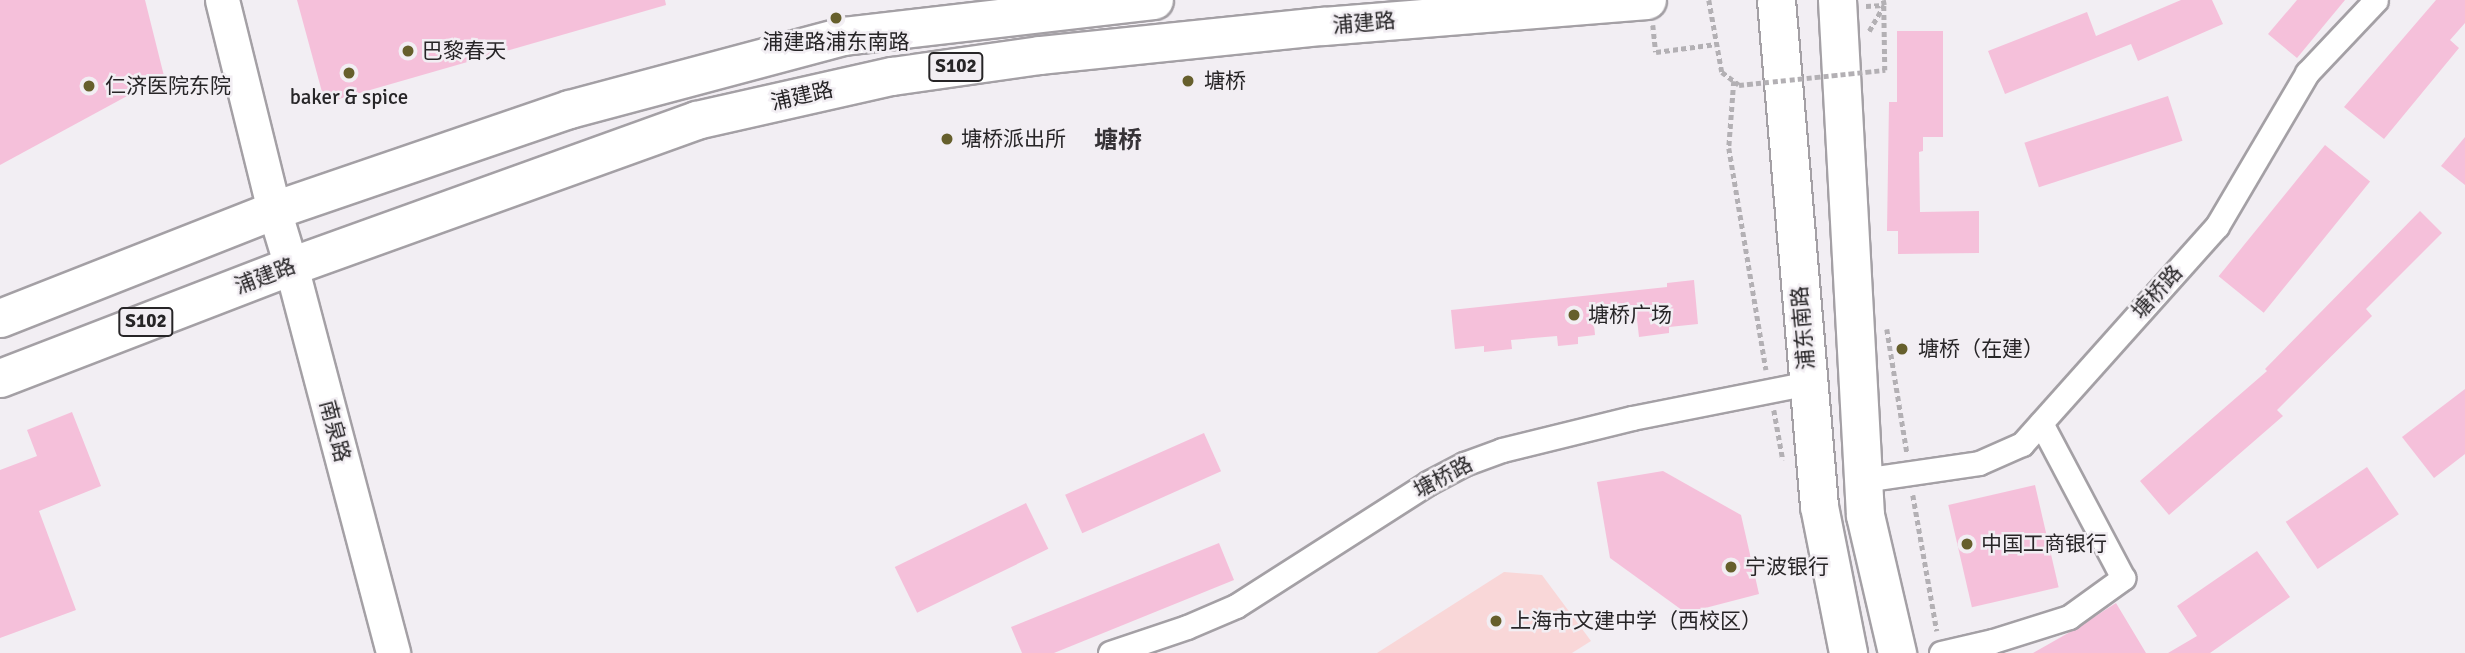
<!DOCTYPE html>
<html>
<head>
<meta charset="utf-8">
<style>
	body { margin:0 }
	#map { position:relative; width:2465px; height:653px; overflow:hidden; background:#f2eef3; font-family:Signika,"Noto Sans SC",sans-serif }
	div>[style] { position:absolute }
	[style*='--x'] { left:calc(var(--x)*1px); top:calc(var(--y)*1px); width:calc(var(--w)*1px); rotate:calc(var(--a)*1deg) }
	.green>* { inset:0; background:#f9d7d8 }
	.building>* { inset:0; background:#f5c0da; transform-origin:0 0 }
	.path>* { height:4.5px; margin-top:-2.25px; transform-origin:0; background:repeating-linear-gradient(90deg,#b3b0b4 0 5px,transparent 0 8.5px) }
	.roads { filter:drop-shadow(2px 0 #a4a0a5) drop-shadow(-2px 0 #a4a0a5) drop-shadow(0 2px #a4a0a5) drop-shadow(0 -2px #a4a0a5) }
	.street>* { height:23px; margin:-11.5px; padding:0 11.5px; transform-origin:11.5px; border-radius:11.5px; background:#fff }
	.secondary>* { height:33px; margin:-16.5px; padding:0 16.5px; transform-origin:16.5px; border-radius:16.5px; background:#fff }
	.primary>* { height:37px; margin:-18.5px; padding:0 18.5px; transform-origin:18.5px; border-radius:18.5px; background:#fff }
	.path-bridge>* { height:4.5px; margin-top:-2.25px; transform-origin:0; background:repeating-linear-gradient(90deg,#b3b0b4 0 5px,transparent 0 8.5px) }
	.dots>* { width:19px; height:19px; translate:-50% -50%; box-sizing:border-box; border:4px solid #f2eef3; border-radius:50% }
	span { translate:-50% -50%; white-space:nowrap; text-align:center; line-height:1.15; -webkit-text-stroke:5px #f2eef3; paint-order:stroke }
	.shield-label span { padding:2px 5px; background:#f2eef3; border:2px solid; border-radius:5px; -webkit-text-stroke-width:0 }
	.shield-label { font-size:19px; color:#272527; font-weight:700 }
	.street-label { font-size:21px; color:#272527 }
	.poi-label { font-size:21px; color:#272527 }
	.left { translate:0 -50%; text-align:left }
	.quarter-label { font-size:24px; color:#363337; font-weight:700 }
</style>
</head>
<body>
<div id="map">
	<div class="green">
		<i style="clip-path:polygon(1504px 572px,1542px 575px,1591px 641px,1572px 653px,1377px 653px)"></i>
	</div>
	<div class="building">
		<i style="clip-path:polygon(0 0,145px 0,164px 76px,0 165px)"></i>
		<i style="clip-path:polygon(297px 0,665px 0,666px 5px,325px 103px)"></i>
		<i style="clip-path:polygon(2181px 0,2212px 0,2223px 24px,2138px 61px,2131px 44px,2005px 94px,1988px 51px,2087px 12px,2096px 36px)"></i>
		<i style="clip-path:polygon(2297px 0,2345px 0,2297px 58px,2268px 34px)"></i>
		<i style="clip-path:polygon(2436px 0,2465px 0,2465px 23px,2450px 40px,2459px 48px,2384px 139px,2344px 107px)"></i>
		<i style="clip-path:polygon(1897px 31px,1943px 31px,1943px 137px,1923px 137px,1923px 151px,1919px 152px,1920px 212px,1979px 211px,1979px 253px,1898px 254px,1898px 231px,1887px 231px,1889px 102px,1897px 102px)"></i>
		<i style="left:2168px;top:96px;width:47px;height:151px;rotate:72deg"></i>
		<i style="clip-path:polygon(2465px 137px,2465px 185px,2441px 166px)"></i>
		<i style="left:2325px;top:145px;width:58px;height:169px;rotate:39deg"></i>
		<i style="clip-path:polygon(2420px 211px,2442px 233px,2366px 309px,2372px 316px,2277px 410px,2283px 416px,2169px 515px,2140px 481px,2267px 371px,2265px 369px)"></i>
		<i style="clip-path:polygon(1694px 280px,1698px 324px,1669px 327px,1669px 333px,1639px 337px,1637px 319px,1594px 324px,1595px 335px,1578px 337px,1578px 344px,1558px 346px,1557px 336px,1511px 340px,1512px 349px,1484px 352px,1484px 346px,1455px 349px,1451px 310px,1667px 287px,1667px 283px)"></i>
		<i style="clip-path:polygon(2465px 389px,2465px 454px,2434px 478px,2402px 437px)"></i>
		<i style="clip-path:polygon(72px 412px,101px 486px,39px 511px,76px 610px,0 638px,0 470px,37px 456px,27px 430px)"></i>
		<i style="left:1204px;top:433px;width:42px;height:152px;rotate:66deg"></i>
		<i style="left:2367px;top:467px;width:57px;height:98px;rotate:56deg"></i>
		<i style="clip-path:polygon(1663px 471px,1741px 515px,1759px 594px,1686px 613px,1610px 558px,1597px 482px)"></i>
		<i style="left:2035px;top:485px;width:105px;height:89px;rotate:77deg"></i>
		<i style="left:1026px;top:503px;width:51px;height:146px;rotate:64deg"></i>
		<i style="clip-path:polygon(1219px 543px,1234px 580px,1054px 653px,1022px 653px,1011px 627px)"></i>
		<i style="clip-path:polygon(2257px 551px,2290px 597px,2210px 653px,2168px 653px,2197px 636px,2177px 606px)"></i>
		<i style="clip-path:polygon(2116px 603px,2146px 653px,2033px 653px,2077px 628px)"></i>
	</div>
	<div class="path">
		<i style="--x:1866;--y:6;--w:18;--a:-3"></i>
		<i style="--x:1884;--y:5;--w:5;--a:-101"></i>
		<i style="--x:1884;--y:6;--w:64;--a:89.1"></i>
		<i style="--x:1653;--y:25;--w:27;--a:84"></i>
		<i style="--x:1656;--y:52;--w:61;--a:-7.6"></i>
		<i style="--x:1869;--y:31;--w:30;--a:-60"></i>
		<i style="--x:1734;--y:81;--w:67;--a:94.3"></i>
		<i style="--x:1729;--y:148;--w:225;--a:80.5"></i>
		<i style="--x:1887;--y:329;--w:125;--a:80.8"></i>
		<i style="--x:1774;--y:410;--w:51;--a:79.8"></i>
		<i style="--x:1913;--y:495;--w:138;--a:80"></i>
	</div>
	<div class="roads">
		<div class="street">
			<i style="--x:1863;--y:480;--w:117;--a:-8.3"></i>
			<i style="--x:1979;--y:463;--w:47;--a:-23.8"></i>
			<i style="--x:2022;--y:444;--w:292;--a:-48.2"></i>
			<i style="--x:2217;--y:226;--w:178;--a:-59.5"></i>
			<i style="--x:2307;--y:73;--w:100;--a:-46.6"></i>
			<i style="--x:1110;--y:653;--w:81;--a:-18.7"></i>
			<i style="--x:1187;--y:627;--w:53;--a:-23.2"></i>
			<i style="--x:1236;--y:606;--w:228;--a:-32.6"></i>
			<i style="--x:1428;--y:483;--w:41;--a:-27.8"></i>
			<i style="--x:1464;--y:464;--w:40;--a:-20.2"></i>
			<i style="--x:1502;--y:450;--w:134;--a:-13.8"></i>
			<i style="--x:1632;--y:418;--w:179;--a:-11.2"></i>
			<i style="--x:1941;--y:653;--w:53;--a:-13"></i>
			<i style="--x:1993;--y:641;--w:80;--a:-17.5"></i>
			<i style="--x:2069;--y:617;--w:67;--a:-35.8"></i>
			<i style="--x:2123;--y:578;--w:175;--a:-117.9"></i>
		</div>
		<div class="secondary">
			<i style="--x:222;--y:0;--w:216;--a:76.1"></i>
			<i style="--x:274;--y:210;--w:59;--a:73.1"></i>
			<i style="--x:291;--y:266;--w:400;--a:75.2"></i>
		</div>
		<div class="primary">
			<i style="--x:1776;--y:0;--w:508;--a:85.14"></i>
			<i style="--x:1819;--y:506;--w:150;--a:78.8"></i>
			<i style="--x:1837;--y:0;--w:516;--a:86.89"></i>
			<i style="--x:1865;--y:515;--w:142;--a:76.9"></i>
			<i style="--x:0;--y:318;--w:295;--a:-21.5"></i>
			<i style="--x:274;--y:210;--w:312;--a:-18.9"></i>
			<i style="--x:569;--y:109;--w:284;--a:-14.9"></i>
			<i style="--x:843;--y:36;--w:313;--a:-6.6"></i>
			<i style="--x:0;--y:378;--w:312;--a:-21.1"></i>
			<i style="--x:291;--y:266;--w:431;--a:-19.8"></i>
			<i style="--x:696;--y:120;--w:201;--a:-12.7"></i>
			<i style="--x:892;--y:76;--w:149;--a:-8.1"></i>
			<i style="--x:1040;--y:55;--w:284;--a:-5.9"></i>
			<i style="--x:1323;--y:26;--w:325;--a:-4.6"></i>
		</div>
	</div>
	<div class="path-bridge">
		<i style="--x:1709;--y:0;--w:73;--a:79.8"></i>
		<i style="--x:1722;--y:72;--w:21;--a:37"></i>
		<i style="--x:1739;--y:85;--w:147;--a:-5.9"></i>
	</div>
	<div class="dots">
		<i style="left:836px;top:18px;background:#665f2c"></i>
		<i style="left:408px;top:51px;background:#665f2c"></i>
		<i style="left:349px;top:73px;background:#665f2c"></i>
		<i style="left:1188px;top:81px;background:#665f2c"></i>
		<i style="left:89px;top:86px;background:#665f2c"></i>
		<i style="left:947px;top:139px;background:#665f2c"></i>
		<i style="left:1574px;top:315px;background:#665f2c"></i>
		<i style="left:1902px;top:349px;background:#665f2c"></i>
		<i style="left:1967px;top:544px;background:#665f2c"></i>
		<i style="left:1731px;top:567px;background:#665f2c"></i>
		<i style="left:1496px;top:621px;background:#665f2c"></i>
	</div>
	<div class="shield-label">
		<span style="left:956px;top:67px">S102</span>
		<span style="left:146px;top:322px">S102</span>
	</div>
	<div class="street-label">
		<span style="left:1364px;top:23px;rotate:-5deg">浦建路</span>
		<span style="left:802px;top:96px;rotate:-13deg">浦建路</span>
		<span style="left:265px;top:276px;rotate:-21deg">浦建路</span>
		<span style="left:2157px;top:292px;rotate:-48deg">塘桥路</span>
		<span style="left:1803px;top:328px;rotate:-95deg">浦东南路</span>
		<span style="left:335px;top:431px;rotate:75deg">南泉路</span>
		<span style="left:1443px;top:477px;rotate:-28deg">塘桥路</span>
	</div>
	<div class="poi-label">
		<span style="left:836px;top:42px">浦建路浦东南路</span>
		<span class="left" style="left:422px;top:51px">巴黎春天</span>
		<span class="left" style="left:1204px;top:81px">塘桥</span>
		<span class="left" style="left:105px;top:86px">仁济医院东院</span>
		<span style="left:349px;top:97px">baker &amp; spice</span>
		<span class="left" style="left:961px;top:139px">塘桥派出所</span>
		<span class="left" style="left:1588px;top:315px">塘桥广场</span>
		<span class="left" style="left:1918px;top:349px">塘桥（在建）</span>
		<span class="left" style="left:1981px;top:544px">中国工商银行</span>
		<span class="left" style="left:1745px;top:567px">宁波银行</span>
		<span class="left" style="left:1510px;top:621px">上海市文建中学（西校区）</span>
	</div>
	<div class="quarter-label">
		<span style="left:1118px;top:141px">塘桥</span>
	</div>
</div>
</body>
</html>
